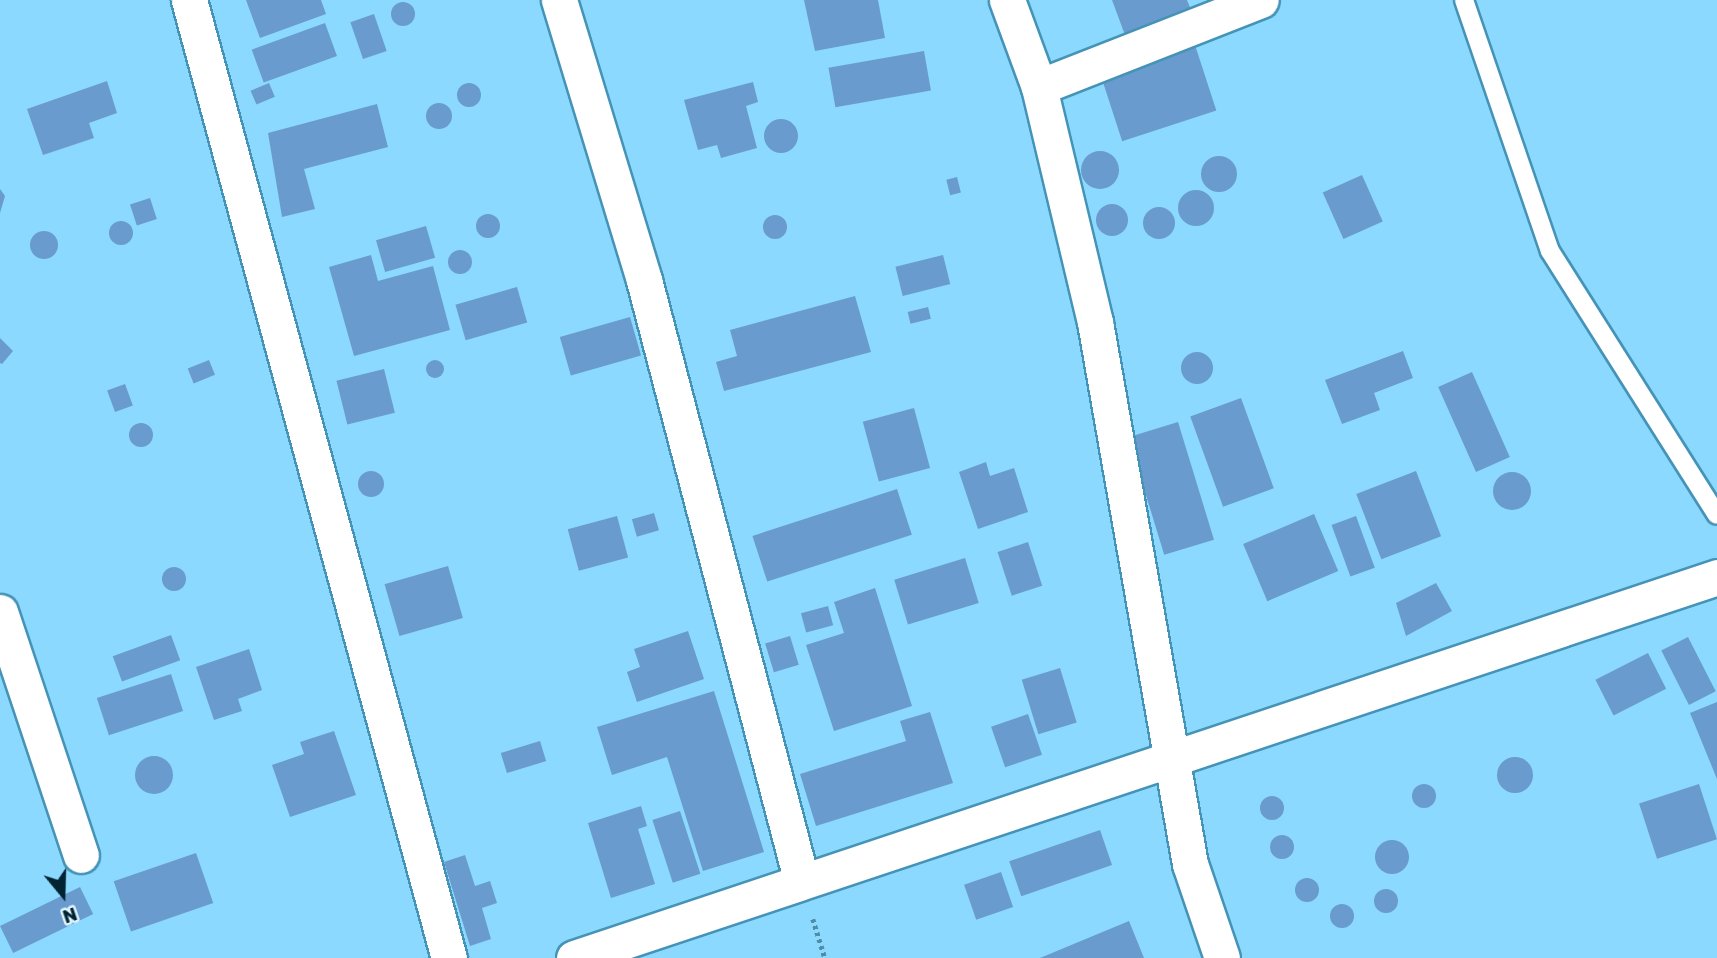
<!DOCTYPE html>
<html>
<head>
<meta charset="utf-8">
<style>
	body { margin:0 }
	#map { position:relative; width:1717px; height:958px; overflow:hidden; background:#8bd9fe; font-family:Rubik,sans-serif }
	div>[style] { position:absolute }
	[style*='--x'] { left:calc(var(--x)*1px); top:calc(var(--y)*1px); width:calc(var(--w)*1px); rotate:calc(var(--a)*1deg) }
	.building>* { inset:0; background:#699bce; transform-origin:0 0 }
	.round { border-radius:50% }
	.path>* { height:4.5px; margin-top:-2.25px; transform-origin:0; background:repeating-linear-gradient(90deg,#518ca7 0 3.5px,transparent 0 7px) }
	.roads { filter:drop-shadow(2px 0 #4593b6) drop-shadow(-2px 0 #4593b6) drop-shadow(0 2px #4593b6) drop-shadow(0 -2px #4593b6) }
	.service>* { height:18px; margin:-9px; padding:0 9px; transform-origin:9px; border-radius:9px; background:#fff }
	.minor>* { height:35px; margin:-17.5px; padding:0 17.5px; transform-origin:17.5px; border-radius:17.5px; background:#fff }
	span { translate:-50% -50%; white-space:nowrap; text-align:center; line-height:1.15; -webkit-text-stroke:7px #dcf2fd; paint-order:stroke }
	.north { position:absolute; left:28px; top:860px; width:70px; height:70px; -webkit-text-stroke:5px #dcf2fd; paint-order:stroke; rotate:161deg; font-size:19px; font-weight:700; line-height:28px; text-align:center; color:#022432 }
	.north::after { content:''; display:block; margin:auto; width:24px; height:32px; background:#022432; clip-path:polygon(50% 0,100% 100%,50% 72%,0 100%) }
</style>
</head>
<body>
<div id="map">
	<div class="building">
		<i style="clip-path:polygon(246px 0,321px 0,326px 14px,260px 38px)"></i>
		<i style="clip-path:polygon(804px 0,878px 0,885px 38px,815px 51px)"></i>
		<i style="clip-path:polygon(1112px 0,1187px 0,1191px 10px,1125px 35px)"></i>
		<i class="round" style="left:391px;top:2px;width:24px;height:24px"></i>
		<i style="left:374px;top:14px;width:39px;height:25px;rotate:71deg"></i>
		<i style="left:325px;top:23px;width:35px;height:78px;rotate:70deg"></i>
		<i style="left:1195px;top:45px;width:69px;height:99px;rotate:72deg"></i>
		<i style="left:924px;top:51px;width:40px;height:97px;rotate:80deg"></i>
		<i style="clip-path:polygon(107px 81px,117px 113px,89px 123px,94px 138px,43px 155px,27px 109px)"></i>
		<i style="clip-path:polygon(753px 82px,758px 102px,746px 106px,757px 148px,721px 158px,717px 145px,698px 150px,684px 100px)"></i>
		<i class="round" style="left:457px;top:83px;width:24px;height:24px"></i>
		<i style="left:269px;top:83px;width:15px;height:20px;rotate:67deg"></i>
		<i class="round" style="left:426px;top:103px;width:26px;height:26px"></i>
		<i style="clip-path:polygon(377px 104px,388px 147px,304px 169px,315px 209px,282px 217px,268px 133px)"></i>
		<i class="round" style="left:764px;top:119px;width:34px;height:34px"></i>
		<i class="round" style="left:1081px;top:151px;width:38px;height:38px"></i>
		<i class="round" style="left:1201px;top:156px;width:36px;height:36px"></i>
		<i style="left:1362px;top:175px;width:51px;height:43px;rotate:66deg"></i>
		<i style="left:957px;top:177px;width:16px;height:11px;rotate:76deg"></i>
		<i style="clip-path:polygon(0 189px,5px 196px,0 213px)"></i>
		<i class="round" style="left:1178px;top:190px;width:36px;height:36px"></i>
		<i style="left:150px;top:198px;width:22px;height:21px;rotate:72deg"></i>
		<i class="round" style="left:1096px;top:204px;width:32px;height:32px"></i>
		<i class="round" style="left:1143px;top:207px;width:32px;height:32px"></i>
		<i class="round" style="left:476px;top:214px;width:24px;height:24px"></i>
		<i class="round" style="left:763px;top:215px;width:24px;height:24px"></i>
		<i class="round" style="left:109px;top:221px;width:24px;height:24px"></i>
		<i style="left:426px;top:226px;width:33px;height:52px;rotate:74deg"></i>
		<i class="round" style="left:30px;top:231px;width:28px;height:28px"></i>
		<i class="round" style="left:448px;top:250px;width:24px;height:24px"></i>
		<i style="clip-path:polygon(371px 255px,378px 281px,433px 266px,450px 330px,354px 356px,329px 267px)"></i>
		<i style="left:943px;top:255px;width:30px;height:49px;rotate:76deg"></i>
		<i style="left:517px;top:287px;width:37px;height:64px;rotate:74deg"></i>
		<i style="clip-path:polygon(855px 296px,871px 352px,724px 391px,716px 362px,737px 356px,730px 330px)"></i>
		<i style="left:928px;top:307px;width:12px;height:21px;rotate:76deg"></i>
		<i style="left:630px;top:317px;width:40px;height:73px;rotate:74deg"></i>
		<i style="clip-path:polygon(0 338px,13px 351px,2px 364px,0 363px)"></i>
		<i style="clip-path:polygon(1403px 351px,1413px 378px,1374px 393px,1380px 410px,1342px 424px,1325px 380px)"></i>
		<i class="round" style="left:1181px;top:352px;width:32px;height:32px"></i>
		<i style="left:209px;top:360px;width:16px;height:23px;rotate:68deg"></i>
		<i class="round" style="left:426px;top:360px;width:18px;height:18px"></i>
		<i style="left:384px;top:369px;width:45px;height:49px;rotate:76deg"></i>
		<i style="left:1472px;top:372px;width:93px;height:37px;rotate:66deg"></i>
		<i style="left:125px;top:384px;width:23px;height:19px;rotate:70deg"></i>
		<i style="left:1241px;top:398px;width:96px;height:54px;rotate:70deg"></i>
		<i style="left:914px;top:408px;width:62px;height:53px;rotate:75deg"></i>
		<i style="left:1178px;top:422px;width:123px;height:52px;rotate:73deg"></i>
		<i class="round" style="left:129px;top:423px;width:24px;height:24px"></i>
		<i style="clip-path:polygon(986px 462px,990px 476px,1014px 468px,1028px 512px,978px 529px,959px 472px)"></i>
		<i style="left:1416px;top:471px;width:70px;height:64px;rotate:69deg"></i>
		<i class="round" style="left:358px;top:471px;width:26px;height:26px"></i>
		<i class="round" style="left:1493px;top:472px;width:38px;height:38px"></i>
		<i style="left:897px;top:489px;width:48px;height:152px;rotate:72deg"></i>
		<i style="left:654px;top:513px;width:18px;height:23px;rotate:74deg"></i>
		<i style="left:1314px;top:514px;width:62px;height:77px;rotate:67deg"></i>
		<i style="left:617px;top:516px;width:43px;height:51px;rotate:75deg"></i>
		<i style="left:1356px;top:516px;width:55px;height:26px;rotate:70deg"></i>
		<i style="left:1028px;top:542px;width:46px;height:32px;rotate:72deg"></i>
		<i style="left:965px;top:558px;width:47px;height:74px;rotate:73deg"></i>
		<i style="left:448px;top:566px;width:54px;height:66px;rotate:74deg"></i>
		<i class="round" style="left:162px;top:567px;width:24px;height:24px"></i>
		<i style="clip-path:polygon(1436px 583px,1452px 611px,1406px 636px,1396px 603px)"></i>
		<i style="clip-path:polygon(875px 588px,912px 706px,834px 731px,806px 645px,844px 633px,834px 602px)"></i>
		<i style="left:828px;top:606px;width:20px;height:28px;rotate:75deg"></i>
		<i style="clip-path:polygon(688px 631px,704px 679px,637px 702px,627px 672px,640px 667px,634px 649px)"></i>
		<i style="left:171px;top:635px;width:27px;height:62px;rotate:70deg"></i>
		<i style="left:790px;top:636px;width:30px;height:26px;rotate:73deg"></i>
		<i style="left:1688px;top:637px;width:61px;height:30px;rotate:63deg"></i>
		<i style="clip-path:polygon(249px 649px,262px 690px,238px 699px,242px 711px,214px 720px,196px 667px)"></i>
		<i style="left:1648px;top:653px;width:40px;height:59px;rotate:63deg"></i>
		<i style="left:1060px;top:668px;width:57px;height:40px;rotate:73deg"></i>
		<i style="left:171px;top:674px;width:39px;height:78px;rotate:72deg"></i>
		<i style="clip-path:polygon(714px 691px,764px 852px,703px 871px,667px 757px,612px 775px,597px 727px)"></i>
		<i style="clip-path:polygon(1717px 702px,1717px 779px,1690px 713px)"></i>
		<i style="clip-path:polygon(930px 712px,953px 783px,816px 826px,800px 774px,906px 741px,900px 721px)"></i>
		<i style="left:1028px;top:714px;width:43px;height:39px;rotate:71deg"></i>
		<i style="clip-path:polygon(334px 731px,356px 795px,290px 817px,272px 765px,304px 754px,300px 742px)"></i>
		<i style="left:540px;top:741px;width:21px;height:41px;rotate:73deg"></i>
		<i class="round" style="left:135px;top:756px;width:38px;height:38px"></i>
		<i class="round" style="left:1497px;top:757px;width:36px;height:36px"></i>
		<i class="round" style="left:1412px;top:784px;width:24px;height:24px"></i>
		<i style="left:1699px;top:784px;width:58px;height:63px;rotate:72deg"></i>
		<i class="round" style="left:1260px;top:796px;width:24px;height:24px"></i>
		<i style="clip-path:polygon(641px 806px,647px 826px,638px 829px,655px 884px,611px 898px,588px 823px)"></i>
		<i style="left:680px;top:811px;width:66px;height:29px;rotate:72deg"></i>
		<i style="left:1100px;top:830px;width:37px;height:96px;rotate:71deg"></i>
		<i class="round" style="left:1270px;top:835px;width:24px;height:24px"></i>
		<i class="round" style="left:1375px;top:840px;width:34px;height:34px"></i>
		<i style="left:196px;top:853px;width:53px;height:87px;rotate:71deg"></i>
		<i style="clip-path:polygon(465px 855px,475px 886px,490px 881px,497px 903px,482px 908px,491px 939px,470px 946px,444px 862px)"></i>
		<i style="left:1001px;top:872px;width:37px;height:39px;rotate:71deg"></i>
		<i class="round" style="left:1295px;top:878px;width:24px;height:24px"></i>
		<i style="left:80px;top:887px;width:30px;height:89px;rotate:64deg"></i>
		<i class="round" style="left:1374px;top:889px;width:24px;height:24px"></i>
		<i class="round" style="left:1330px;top:904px;width:24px;height:24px"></i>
		<i style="clip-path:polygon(1129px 921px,1144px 958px,1040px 958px)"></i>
	</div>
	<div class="path">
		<i style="--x:813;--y:919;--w:41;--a:72.9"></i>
	</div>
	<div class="roads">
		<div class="service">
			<i style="--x:1464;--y:0;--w:265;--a:71.1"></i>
			<i style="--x:1550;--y:251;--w:312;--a:57.7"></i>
		</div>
		<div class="minor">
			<i style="--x:189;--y:0;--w:993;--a:74.82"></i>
			<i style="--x:559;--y:0;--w:293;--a:73.1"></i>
			<i style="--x:644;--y:280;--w:619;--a:75.31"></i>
			<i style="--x:1007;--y:0;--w:93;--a:69.8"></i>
			<i style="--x:1039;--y:87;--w:242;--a:76.6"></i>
			<i style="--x:1095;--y:322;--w:550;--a:80.06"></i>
			<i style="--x:1190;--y:864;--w:99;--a:71.2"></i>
			<i style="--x:1039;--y:87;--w:238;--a:-21.4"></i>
			<i style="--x:0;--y:612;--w:256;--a:71.6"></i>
			<i style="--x:574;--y:958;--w:1205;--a:-18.43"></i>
		</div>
	</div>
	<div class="north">N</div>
</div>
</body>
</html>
